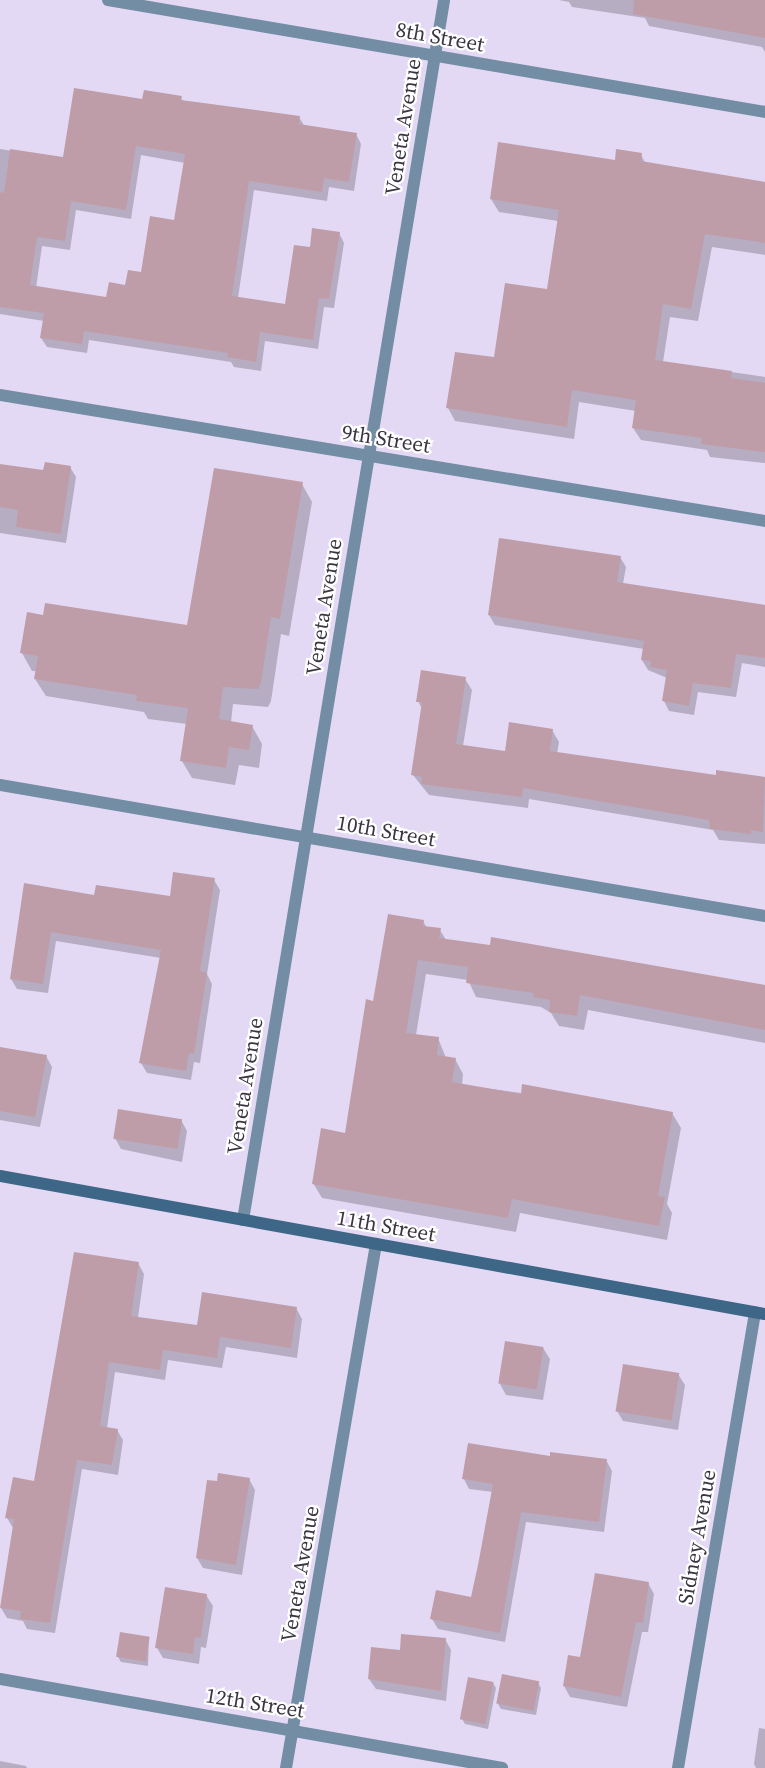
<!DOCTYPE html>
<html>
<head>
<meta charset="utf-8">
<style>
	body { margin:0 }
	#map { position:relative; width:765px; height:1768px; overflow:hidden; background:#e4d9f4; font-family:"Source Serif 4",serif }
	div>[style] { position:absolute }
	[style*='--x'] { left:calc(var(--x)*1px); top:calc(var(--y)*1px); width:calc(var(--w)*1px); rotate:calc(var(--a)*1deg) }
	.shadow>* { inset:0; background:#0003 }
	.building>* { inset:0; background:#bf9da8; transform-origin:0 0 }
	.minor>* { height:12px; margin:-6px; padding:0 6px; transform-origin:6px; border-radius:6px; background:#738da4 }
	.secondary>* { height:12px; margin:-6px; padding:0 6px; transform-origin:6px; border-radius:6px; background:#3e6687 }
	span { translate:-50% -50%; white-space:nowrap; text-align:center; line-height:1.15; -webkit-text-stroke:4.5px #fff; paint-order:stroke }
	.street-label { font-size:21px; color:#3a3540 }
</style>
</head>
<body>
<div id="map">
	<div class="shadow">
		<i style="clip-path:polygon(559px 0,765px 0,765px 52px,762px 47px,649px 26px,645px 18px,572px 7px,569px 2px)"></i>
		<i style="clip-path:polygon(evenodd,181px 98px,183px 102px,299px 117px,305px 127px,356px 134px,361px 144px,354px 191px,329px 187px,327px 201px,254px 190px,238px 298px,287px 306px,311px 249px,339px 233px,344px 243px,334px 308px,324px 307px,318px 349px,265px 341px,261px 371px,234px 367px,231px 362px,89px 340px,87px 353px,47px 347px,41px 338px,44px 321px,0 314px,0 149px,65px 159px,144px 100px,181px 98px,141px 155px,185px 163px,176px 221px,142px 273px,108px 299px,36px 288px,42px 246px,70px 250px,76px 210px,131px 219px,141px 155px)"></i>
		<i style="clip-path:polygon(641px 155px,646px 164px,765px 183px,765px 255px,712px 247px,698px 321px,670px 317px,663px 362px,765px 377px,765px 463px,710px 457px,707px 450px,641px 440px,633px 428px,636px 411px,579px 402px,574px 439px,455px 421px,448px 408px,495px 359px,548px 290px,558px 221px,499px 212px,491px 199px)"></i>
		<i style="clip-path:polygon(70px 467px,76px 477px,66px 543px,0 533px,0 469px,45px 472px)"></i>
		<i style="clip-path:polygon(302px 484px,312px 502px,289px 636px,281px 634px,271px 701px,268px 707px,233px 704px,231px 722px,252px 726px,262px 744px,259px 768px,239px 765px,235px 785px,192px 778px,182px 761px,187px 724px,148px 719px,144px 712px,46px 696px,35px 679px,37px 671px,32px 671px,22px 653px,189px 626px)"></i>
		<i style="clip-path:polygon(620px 557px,626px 567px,623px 584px,765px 607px,765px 667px,742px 663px,736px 697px,698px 692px,694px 715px,669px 711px,664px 701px,667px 678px,648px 670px,642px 660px,644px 649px,495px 625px,489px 615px)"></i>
		<i style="clip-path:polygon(465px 679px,472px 690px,463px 746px,506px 753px,552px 730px,559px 742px,557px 754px,717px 777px,718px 772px,765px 778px,765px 844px,719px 840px,713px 830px,529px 799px,528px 808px,429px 795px,413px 775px,422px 709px,418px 701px)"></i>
		<i style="clip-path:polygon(214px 880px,220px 890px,207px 974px,212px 984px,200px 1063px,194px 1062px,191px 1080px,147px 1073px,141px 1063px,161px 958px,56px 941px,48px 993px,17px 989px,11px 979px,25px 885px,96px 897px,171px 898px)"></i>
		<i style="clip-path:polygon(423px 921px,427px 928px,440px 930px,446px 940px,491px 947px,492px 938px,765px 987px,765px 1043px,588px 1010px,584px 1030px,559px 1026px,551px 1013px,541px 1007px,476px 997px,468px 980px,426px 974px,416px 1035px,438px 1038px,446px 1058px,455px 1059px,463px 1074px,462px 1085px,672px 1113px,681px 1128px,667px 1204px,672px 1213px,667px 1240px,520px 1213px,516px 1232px,322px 1198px,313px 1183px,346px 1134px,374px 1002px)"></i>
		<i style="clip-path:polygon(0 1048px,46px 1056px,52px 1067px,40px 1127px,0 1120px)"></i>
		<i style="clip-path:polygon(181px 1120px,187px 1131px,182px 1162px,121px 1149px,115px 1138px)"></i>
		<i style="clip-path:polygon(138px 1263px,144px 1274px,138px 1318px,198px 1327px,296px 1308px,302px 1319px,297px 1358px,226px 1347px,222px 1368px,168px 1360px,165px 1380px,115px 1372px,107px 1428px,117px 1430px,123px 1440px,118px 1475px,82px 1469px,55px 1633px,27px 1629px,23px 1621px,7px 1618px,1px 1608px,13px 1528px,7px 1518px,35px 1483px)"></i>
		<i style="clip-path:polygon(543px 1348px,550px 1359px,543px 1400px,506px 1395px,500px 1384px)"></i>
		<i style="clip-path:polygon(678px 1374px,685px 1385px,678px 1430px,623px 1421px,617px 1411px)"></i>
		<i style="clip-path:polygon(551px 1458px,606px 1460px,612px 1471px,604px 1532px,526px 1522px,505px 1642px,438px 1629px,432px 1619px,472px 1599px,493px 1492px,469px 1489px,464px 1479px)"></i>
		<i style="clip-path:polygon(249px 1479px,255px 1490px,242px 1575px,203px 1568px,197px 1558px)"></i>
		<i style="clip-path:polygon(648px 1583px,654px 1594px,648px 1632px,642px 1632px,627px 1707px,570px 1697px,564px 1686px,581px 1659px)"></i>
		<i style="clip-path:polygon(206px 1595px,213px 1606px,206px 1648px,201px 1647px,199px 1664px,163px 1658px,157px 1648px)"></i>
		<i style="clip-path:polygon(149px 1639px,148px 1666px,121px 1662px,118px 1657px)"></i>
		<i style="clip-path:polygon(445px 1639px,451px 1650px,446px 1701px,376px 1689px,369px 1679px,401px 1651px)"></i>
		<i style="clip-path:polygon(493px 1683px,496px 1688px,488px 1729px,465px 1724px,462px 1719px)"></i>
		<i style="clip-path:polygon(538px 1683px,541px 1688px,536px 1715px,501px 1709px,498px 1704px)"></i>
		<i style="clip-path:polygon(759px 1728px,765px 1729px,765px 1768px,756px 1768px,754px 1764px)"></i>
		<i style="clip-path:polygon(0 1761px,26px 1766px,27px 1768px,0 1768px)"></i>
	</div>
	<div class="building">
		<i style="clip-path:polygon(634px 0,765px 0,765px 38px,633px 14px)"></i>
		<i style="clip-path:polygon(evenodd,74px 88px,142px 99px,144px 90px,182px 96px,181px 100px,300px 116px,299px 124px,357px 133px,349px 182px,324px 178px,322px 192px,249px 181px,232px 296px,285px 304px,294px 245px,310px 247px,312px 228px,340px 232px,329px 299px,319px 298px,313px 340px,260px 332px,256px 362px,227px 357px,228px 353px,84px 331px,82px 344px,40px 338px,44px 313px,0 307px,0 192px,4px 193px,10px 149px,63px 157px,74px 88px,136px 146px,185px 154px,174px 220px,150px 216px,141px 272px,128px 270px,125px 285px,109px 282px,106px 297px,30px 285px,37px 237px,65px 241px,71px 201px,126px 210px,136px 146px)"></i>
		<i style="clip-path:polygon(498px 142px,615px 160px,616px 149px,642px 153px,641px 161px,765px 182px,765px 243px,705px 234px,691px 309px,663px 304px,655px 360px,732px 371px,731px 378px,765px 383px,765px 452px,701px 444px,702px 438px,632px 428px,636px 400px,572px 390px,567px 427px,446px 408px,455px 352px,494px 357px,505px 283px,547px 289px,559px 210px,490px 199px)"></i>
		<i style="clip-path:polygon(45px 462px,71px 466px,61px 534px,16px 527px,18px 510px,0 507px,0 464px,43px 470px)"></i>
		<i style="clip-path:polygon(214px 468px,303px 482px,280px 619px,271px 617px,261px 683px,258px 689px,223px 687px,219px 719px,253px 725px,249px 750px,229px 747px,226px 768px,180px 761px,188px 708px,136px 701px,137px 695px,34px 679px,38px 656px,20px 653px,27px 612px,43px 615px,45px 603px,187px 625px)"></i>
		<i style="clip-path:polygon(499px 538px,621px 556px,617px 582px,765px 605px,765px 658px,736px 654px,731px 688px,693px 683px,689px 706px,662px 701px,667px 670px,650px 667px,651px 661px,641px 660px,644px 641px,488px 615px)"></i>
		<i style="clip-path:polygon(421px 670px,466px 677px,456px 744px,505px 751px,509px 722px,553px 729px,550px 751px,716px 775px,716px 770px,765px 777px,763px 832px,751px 830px,751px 834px,710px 829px,709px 820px,523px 788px,522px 797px,421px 784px,422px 777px,411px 775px,422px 702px,416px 702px)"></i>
		<i style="clip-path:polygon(173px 872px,215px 878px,200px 971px,207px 973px,194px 1054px,189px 1053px,186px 1071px,139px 1063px,161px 950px,51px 932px,43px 984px,10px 979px,24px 883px,94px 895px,96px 885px,170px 896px)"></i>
		<i style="clip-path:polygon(388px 914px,424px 920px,423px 926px,441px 928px,439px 938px,490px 945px,491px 937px,765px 985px,765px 1030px,580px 995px,577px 1016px,549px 1012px,550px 1000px,533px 997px,534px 993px,466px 983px,468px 967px,418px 960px,406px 1033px,439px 1037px,437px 1055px,456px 1058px,452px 1082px,521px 1094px,522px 1084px,673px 1112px,658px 1196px,665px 1197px,659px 1226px,512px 1199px,508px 1218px,312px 1184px,321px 1128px,345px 1133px,366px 999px,373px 1001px)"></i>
		<i style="clip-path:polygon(0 1047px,47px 1055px,35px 1117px,0 1111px)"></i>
		<i style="left:118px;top:1109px;width:65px;height:30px;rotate:9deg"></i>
		<i style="clip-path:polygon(74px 1252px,139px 1262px,131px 1316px,197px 1325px,202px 1292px,297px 1307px,291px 1348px,220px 1337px,217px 1358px,163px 1350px,160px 1370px,109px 1362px,100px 1426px,118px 1429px,112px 1465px,77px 1460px,50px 1623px,20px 1619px,21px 1611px,0 1608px,14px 1519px,5px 1518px,13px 1477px,34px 1481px)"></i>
		<i style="left:505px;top:1341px;width:39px;height:43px;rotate:9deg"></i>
		<i style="left:623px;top:1364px;width:57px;height:48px;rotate:9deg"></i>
		<i style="clip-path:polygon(468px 1443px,550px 1456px,550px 1452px,607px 1459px,599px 1522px,521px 1512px,500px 1633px,430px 1619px,436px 1590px,471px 1597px,478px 1565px,493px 1484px,462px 1479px)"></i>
		<i style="clip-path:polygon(218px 1473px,250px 1478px,236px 1565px,196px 1558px,207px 1480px,217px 1481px)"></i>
		<i style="clip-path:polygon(595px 1573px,649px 1582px,643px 1623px,636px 1622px,621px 1697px,563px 1686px,568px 1655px,580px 1657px)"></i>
		<i style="clip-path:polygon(165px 1587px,207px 1594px,201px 1638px,195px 1637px,193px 1654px,155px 1648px)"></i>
		<i style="left:120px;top:1632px;width:30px;height:25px;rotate:9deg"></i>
		<i style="clip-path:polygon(401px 1634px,446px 1638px,441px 1691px,368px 1679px,371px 1647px,400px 1650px)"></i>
		<i style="left:502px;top:1674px;width:38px;height:30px;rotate:11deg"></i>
		<i style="left:468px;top:1677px;width:26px;height:43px;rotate:11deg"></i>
	</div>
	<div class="minor">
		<i style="--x:108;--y:0;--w:666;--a:9.67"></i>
		<i style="--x:0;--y:395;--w:775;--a:9.35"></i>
		<i style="--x:0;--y:785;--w:776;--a:9.72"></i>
		<i style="--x:243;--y:1220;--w:1236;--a:-80.64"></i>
		<i style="--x:0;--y:1679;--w:510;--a:10.05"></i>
		<i style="--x:286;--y:1768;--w:532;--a:-80.25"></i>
		<i style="--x:678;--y:1768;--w:462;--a:-80.4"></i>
	</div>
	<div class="secondary">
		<i style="--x:0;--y:1176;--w:777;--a:10.23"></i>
	</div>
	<div class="street-label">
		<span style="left:440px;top:37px;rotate:10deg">8th Street</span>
		<span style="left:403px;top:127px;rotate:-81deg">Veneta Avenue</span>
		<span style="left:386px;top:439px;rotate:9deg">9th Street</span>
		<span style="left:324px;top:607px;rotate:-81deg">Veneta Avenue</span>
		<span style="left:386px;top:831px;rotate:10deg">10th Street</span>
		<span style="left:245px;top:1086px;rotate:-81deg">Veneta Avenue</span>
		<span style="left:386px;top:1226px;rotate:10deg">11th Street</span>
		<span style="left:697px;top:1537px;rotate:-80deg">Sidney Avenue</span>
		<span style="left:300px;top:1574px;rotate:-80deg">Veneta Avenue</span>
		<span style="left:255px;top:1703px;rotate:9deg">12th Street</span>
	</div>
</div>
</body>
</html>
